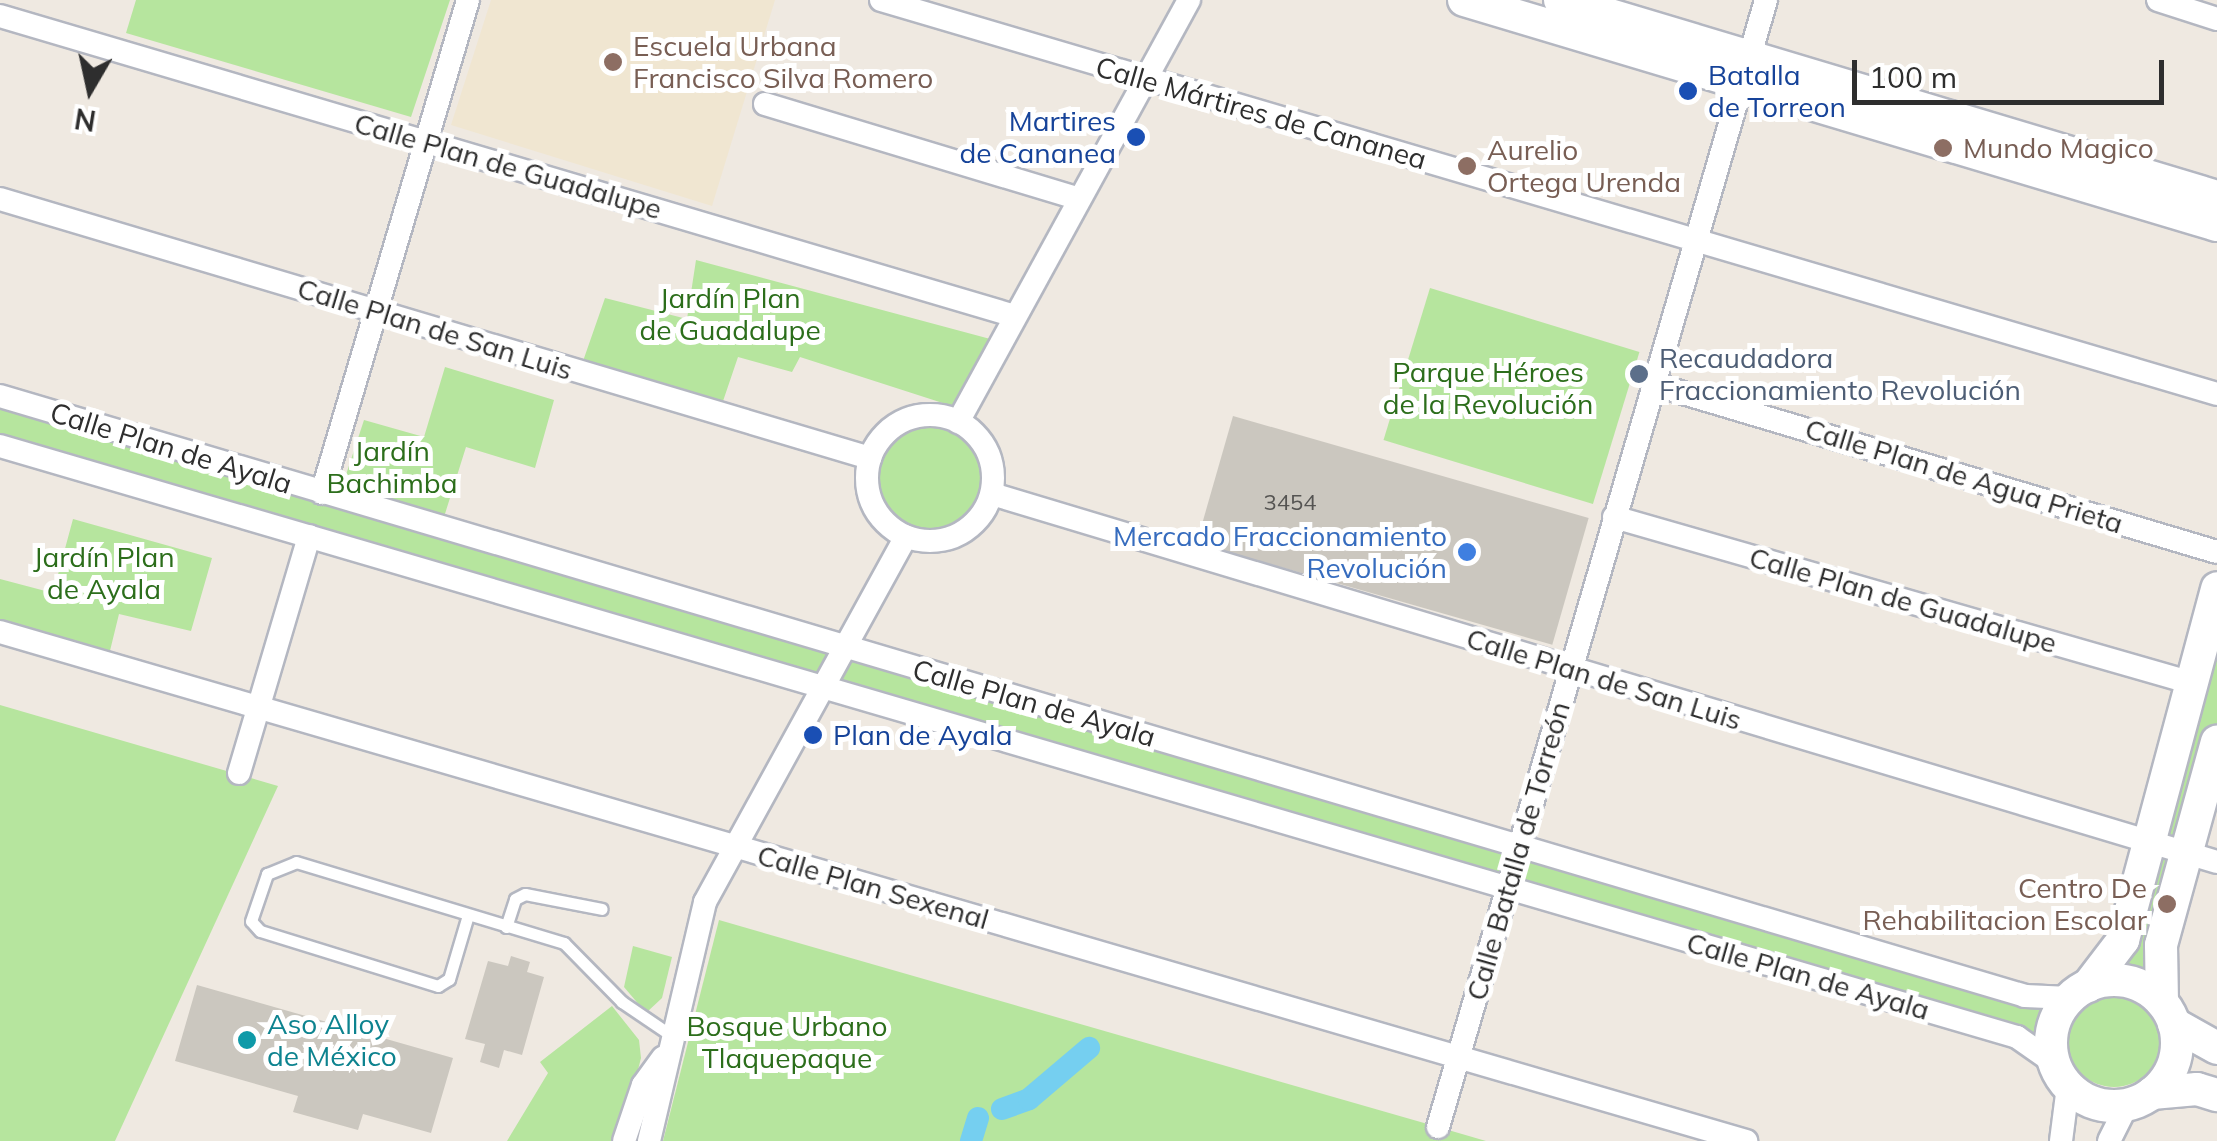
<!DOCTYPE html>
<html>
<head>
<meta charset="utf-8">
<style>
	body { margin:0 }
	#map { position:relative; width:2217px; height:1141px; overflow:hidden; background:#efe9e1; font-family:Mulish,sans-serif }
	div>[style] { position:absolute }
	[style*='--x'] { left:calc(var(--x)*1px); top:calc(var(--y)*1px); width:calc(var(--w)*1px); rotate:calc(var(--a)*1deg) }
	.education>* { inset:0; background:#f0e6d1 }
	.green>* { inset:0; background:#b6e59e; transform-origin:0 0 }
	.round { border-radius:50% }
	.canal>* { height:22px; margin:-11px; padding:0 11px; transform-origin:11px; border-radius:11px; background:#75cff0 }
	.building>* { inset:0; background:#cbc7bf; transform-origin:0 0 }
	.roads { filter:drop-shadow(2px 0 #b4b7c1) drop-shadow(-2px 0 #b4b7c1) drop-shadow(0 2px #b4b7c1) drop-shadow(0 -2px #b4b7c1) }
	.lane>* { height:11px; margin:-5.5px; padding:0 5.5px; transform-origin:5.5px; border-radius:5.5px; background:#fff }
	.street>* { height:22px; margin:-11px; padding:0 11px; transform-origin:11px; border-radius:11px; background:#fff }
	.street>.ring { margin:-11px; padding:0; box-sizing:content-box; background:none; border:22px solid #fff; border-radius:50% }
	.secondary>* { height:32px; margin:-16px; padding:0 16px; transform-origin:16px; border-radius:16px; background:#fff }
	.secondary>.ring { margin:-16px; padding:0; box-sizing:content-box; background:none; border:32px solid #fff; border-radius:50% }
	.dots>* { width:28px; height:28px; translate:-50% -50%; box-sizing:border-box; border:5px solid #fff; border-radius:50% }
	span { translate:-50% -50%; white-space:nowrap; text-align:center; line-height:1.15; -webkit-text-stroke:10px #fff; paint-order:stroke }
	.number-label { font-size:22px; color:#555452 }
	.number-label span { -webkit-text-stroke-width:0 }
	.education-label { font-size:28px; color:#785e54 }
	.left { translate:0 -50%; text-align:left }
	.right { translate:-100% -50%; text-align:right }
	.transit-label { font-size:28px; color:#164399 }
	.street-label { font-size:28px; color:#2e2e2e }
	.park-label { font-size:28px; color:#2c6e1b }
	.service-label { font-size:28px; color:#4e5e75 }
	.shop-label { font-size:28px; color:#366cbe }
	.culture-label { font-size:28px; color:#0d838f }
	.north { position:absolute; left:40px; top:40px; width:100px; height:100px; -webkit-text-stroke:8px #fff; paint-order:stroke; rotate:189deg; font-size:28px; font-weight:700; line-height:40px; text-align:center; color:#2e2e2e }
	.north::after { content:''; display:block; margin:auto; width:35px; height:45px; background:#2e2e2e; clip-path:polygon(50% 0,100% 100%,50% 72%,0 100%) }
	.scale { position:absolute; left:1852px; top:60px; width:312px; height:45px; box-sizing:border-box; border:5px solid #2e2e2e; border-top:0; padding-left:12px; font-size:30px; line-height:35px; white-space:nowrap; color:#2e2e2e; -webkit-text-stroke:8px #fff; paint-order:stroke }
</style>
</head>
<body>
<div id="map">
	<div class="education">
		<i style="clip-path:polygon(491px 0,775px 0,712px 206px,451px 125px)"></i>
	</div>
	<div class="green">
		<i style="clip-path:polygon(136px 0,450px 0,411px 117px,126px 33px)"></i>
		<i style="clip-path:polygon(696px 260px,994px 340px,952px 406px,800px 357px,792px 372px,738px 357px,721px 407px,582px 364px,605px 298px,687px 319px)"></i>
		<i style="left:1430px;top:288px;width:219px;height:159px;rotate:17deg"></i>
		<i style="clip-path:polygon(445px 367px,554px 400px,535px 468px,466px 447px,444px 517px,340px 493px,364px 420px,424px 437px)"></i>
		<i style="clip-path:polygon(0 397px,839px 652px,825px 687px,0 446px)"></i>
		<i class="round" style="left:867px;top:415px;width:126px;height:126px"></i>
		<i style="clip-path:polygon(73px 519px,212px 558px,191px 631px,119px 614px,107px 663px,0 632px,0 579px,53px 593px)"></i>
		<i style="clip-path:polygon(2217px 601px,2217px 742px,2157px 972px,2111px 960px)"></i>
		<i style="clip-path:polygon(847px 647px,1518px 851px,1507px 887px,831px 688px)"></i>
		<i style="clip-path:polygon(0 705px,278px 786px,115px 1141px,0 1141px)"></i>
		<i style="clip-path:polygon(1522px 852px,2064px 1005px,2053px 1029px,2052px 1056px,1512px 883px)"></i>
		<i style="clip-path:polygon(719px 920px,1438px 1127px,1486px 1141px,663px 1141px)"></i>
		<i style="clip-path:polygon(633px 946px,672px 957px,662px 998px,646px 1013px,624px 987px)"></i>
		<i class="round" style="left:2066px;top:991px;width:96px;height:96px"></i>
		<i style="clip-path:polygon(612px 1006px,639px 1040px,641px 1058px,620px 1141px,507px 1141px,548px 1073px,540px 1062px)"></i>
	</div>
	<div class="canal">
		<i style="--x:1002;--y:1109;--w:29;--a:-20"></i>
		<i style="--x:1029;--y:1099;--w:79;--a:-40.4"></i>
		<i style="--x:971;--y:1141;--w:24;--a:-73"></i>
	</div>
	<div class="building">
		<i style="left:1233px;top:416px;width:370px;height:132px;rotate:16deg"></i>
		<i style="clip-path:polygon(511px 956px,530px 962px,527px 972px,544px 977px,522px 1055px,504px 1050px,499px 1068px,480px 1062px,485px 1044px,465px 1039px,488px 961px,508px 966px)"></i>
		<i style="clip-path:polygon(197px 985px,453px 1058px,431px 1133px,363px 1114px,358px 1130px,293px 1112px,298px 1096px,175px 1061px)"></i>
	</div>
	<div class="roads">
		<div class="lane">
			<i style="--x:468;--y:915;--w:67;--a:106.5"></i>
			<i style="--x:449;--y:979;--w:13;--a:148"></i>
			<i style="--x:438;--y:986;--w:186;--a:-162.8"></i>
			<i style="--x:260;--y:931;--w:13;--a:-132"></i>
			<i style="--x:251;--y:921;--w:50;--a:-71.2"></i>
			<i style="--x:267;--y:874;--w:31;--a:-22"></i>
			<i style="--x:296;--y:862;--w:280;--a:16.8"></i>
			<i style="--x:564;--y:943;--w:83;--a:45.5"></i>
			<i style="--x:622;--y:1002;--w:60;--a:34.2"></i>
			<i style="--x:506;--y:927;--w:29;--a:-72"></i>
			<i style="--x:515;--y:899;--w:11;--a:-27"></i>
			<i style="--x:525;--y:894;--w:78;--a:11"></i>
		</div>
		<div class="street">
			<i style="--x:881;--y:0;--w:1393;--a:16.43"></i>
			<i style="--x:2158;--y:0;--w:62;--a:17.9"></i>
			<i style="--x:0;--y:16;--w:1058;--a:16.47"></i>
			<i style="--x:765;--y:104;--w:328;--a:16.8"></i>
			<i style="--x:0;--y:199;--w:908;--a:16.58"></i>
			<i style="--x:1653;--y:384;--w:588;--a:16.59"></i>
			<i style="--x:0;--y:396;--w:2112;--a:16.5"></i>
			<i style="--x:2025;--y:996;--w:45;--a:2.5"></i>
			<i class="ring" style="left:867px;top:415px;width:104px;height:104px"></i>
			<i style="--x:958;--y:422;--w:481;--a:-61.3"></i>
			<i style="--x:0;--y:446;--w:2102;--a:16.33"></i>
			<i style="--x:2017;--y:1037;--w:45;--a:35.1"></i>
			<i style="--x:322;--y:493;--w:514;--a:-73.5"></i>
			<i style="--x:992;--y:494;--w:1279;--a:16.72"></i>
			<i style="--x:1614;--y:517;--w:601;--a:16.02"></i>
			<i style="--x:0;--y:632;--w:1819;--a:16.25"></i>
			<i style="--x:239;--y:773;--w:247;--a:-73.5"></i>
			<i style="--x:1438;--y:1127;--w:1174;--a:-73.77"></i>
			<i style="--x:624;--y:1141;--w:59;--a:-71.3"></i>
			<i style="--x:643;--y:1085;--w:34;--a:-54"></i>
			<i style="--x:649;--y:1141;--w:245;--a:-76.8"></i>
			<i style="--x:705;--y:902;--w:417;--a:-61.2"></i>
			<i style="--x:2061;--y:1141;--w:55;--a:-82.7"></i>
			<i style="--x:2109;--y:1141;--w:40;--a:-63.4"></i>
		</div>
		<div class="secondary">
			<i style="--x:1464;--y:0;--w:786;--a:16.64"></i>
			<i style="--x:1560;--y:0;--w:686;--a:16.69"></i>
			<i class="ring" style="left:2051px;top:980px;width:94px;height:94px"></i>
			<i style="--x:2088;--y:986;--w:58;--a:-52.7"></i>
			<i style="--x:2123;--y:940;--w:364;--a:-75"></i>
			<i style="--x:2162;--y:1002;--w:57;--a:-91"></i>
			<i style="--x:2161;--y:945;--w:211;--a:-74.6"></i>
			<i style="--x:2174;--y:1024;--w:49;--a:29.2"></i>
			<i style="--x:2152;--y:1093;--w:45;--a:-5.1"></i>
			<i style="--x:2197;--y:1089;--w:21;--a:17"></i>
		</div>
	</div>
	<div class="dots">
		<i style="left:613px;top:62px;background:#8d6e63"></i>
		<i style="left:1688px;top:91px;background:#1a4fb4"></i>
		<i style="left:1136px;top:137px;background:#1a4fb4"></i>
		<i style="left:1943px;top:148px;background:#8d6e63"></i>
		<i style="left:1467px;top:166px;background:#8d6e63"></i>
		<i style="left:1639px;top:374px;background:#5c6f8a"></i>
		<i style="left:1467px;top:552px;background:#3f7fe0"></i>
		<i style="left:813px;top:735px;background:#1a4fb4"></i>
		<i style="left:2167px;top:904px;background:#8d6e63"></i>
		<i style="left:247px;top:1040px;background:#0f9aa8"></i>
	</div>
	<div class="number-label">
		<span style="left:1290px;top:503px">3454</span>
	</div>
	<div class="education-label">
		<span class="left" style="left:633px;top:62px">Escuela Urbana<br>Francisco Silva Romero</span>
		<span class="left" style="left:1963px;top:148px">Mundo Magico</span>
		<span class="left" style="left:1487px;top:166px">Aurelio<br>Ortega Urenda</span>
		<span class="right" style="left:2147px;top:904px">Centro De<br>Rehabilitacion Escolar</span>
	</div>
	<div class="transit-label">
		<span class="left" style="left:1708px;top:91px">Batalla<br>de Torreon</span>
		<span class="right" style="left:1116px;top:137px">Martires<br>de Cananea</span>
		<span class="left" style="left:833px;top:735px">Plan de Ayala</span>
	</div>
	<div class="street-label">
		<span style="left:1261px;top:113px;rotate:16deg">Calle Mártires de Cananea</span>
		<span style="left:508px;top:166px;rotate:16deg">Calle Plan de Guadalupe</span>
		<span style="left:435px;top:329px;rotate:17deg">Calle Plan de San Luis</span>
		<span style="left:171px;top:448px;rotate:17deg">Calle Plan de Ayala</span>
		<span style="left:1964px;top:476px;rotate:17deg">Calle Plan de Agua Prieta</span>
		<span style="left:1903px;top:600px;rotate:16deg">Calle Plan de Guadalupe</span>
		<span style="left:1604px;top:679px;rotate:17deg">Calle Plan de San Luis</span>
		<span style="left:1034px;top:703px;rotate:16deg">Calle Plan de Ayala</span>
		<span style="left:1518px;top:851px;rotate:-74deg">Calle Batalla de Torreón</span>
		<span style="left:873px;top:887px;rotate:16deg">Calle Plan Sexenal</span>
		<span style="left:1808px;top:976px;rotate:16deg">Calle Plan de Ayala</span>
	</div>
	<div class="park-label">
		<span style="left:730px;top:314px">Jardín Plan<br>de Guadalupe</span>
		<span style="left:1488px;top:388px">Parque Héroes<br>de la Revolución</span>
		<span style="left:392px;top:467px">Jardín<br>Bachimba</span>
		<span style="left:104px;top:573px">Jardín Plan<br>de Ayala</span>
		<span style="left:787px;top:1042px">Bosque Urbano<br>Tlaquepaque</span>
	</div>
	<div class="service-label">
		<span class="left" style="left:1659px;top:374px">Recaudadora<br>Fraccionamiento Revolución</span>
	</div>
	<div class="shop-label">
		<span class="right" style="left:1447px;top:552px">Mercado Fraccionamiento<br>Revolución</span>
	</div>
	<div class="culture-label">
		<span class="left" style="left:267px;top:1040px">Aso Alloy<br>de México</span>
	</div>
	<div class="north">N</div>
	<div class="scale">100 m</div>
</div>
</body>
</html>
